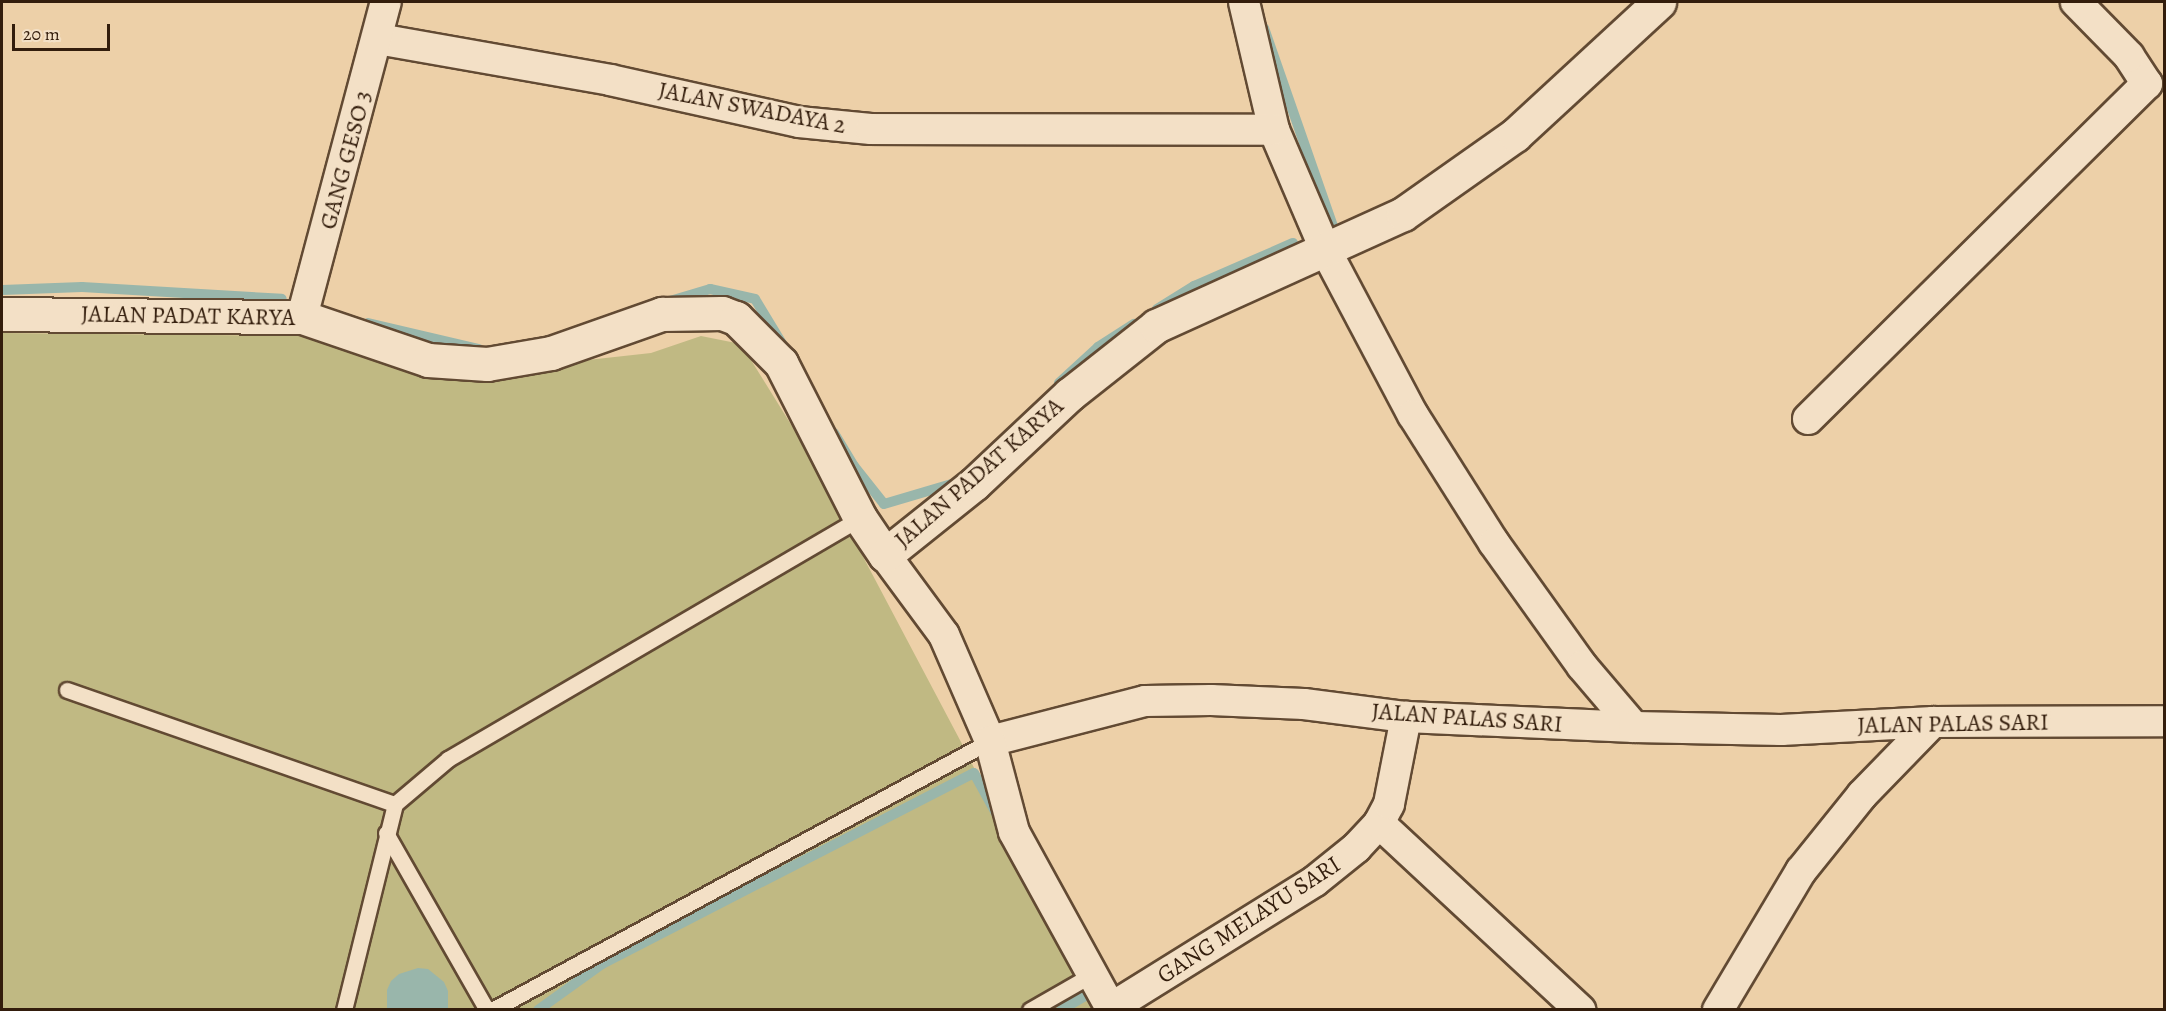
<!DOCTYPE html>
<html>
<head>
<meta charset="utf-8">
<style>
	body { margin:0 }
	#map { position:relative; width:2166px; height:1011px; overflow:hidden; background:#edd0a8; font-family:Alegreya,serif }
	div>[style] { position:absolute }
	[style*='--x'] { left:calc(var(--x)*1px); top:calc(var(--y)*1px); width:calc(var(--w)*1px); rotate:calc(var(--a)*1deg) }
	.green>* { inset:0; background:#c0b983 }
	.water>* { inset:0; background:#99b6ab }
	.stream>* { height:10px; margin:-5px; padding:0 5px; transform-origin:5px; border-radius:5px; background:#99b6ab }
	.roads { filter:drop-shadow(2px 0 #624a33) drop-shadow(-2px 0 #624a33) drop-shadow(0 2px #624a33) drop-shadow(0 -2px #624a33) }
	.lane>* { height:15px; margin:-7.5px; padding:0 7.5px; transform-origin:7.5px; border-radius:7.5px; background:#f3e0c6 }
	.street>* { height:30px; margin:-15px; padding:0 15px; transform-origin:15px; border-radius:15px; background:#f3e0c6 }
	.secondary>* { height:33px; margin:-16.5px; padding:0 16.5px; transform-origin:16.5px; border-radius:16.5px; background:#f3e0c6 }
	span { translate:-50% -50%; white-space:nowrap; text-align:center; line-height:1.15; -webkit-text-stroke:5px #f3e0c6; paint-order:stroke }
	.street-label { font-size:24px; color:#331d0c }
	.frame { position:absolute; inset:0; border:3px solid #331d0c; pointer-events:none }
	.scale { position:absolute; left:12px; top:24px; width:98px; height:27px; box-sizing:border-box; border:3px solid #331d0c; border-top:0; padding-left:8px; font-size:18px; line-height:21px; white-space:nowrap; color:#331d0c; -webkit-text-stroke:4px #f3e0c6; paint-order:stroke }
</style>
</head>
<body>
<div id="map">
	<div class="green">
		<i style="clip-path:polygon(2px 333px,299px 336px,426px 370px,487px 371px,651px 353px,701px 336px,741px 344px,805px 447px,961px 742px,1096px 1009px,2px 1010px)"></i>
	</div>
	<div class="water">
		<i style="clip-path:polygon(418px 968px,428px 969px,444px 982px,448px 991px,448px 1009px,387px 1009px,387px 990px,391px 981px,399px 974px)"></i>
	</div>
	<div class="stream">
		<i style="--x:1264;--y:28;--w:210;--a:70.8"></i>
		<i style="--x:2;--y:290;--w:80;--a:-2.1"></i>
		<i style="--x:82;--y:287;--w:200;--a:3.4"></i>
		<i style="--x:670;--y:301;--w:42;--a:-16.7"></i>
		<i style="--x:710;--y:289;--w:46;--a:12.5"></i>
		<i style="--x:755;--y:299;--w:56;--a:58.9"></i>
		<i style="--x:1157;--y:309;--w:44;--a:-31.9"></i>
		<i style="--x:1194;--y:286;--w:108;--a:-23.5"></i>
		<i style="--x:368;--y:323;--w:114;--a:13.2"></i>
		<i style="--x:1059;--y:383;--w:53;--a:-42.7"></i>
		<i style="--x:1098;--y:347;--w:43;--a:-32.6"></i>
		<i style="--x:834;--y:433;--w:39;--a:59"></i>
		<i style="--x:854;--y:466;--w:48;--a:51.7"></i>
		<i style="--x:884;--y:504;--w:74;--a:-16.5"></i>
		<i style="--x:538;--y:1010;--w:79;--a:-35.7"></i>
		<i style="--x:602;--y:964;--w:418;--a:-27.2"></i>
		<i style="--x:974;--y:773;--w:48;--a:61.3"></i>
		<i style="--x:1061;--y:1010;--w:28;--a:-30"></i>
	</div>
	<div class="roads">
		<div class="lane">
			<i style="--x:67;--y:690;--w:347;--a:19.2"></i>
			<i style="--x:386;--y:833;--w:204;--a:60.3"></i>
			<i style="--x:344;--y:1010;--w:212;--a:-76.1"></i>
			<i style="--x:395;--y:804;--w:70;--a:-40.3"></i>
			<i style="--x:448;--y:759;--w:477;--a:-30.3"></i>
			<i style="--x:492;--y:1010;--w:566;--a:-28.38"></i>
			<i style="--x:1030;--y:1010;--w:70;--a:-29.8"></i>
		</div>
		<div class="street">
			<i style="--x:1244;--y:2;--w:131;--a:76.8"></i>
			<i style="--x:1274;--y:130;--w:129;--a:66.8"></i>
			<i style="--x:1325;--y:249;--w:188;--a:62.1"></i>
			<i style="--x:1413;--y:415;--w:151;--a:57.7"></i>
			<i style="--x:1494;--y:543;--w:151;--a:54.4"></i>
			<i style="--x:1582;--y:666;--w:80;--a:49.6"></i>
			<i style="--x:378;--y:39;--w:236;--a:10"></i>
			<i style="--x:610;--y:80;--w:194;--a:12.5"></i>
			<i style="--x:799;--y:122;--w:72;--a:5.6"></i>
			<i style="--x:871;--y:129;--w:403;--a:0.1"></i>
			<i style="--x:302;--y:317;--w:326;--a:-75.1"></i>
			<i style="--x:1808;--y:419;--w:477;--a:-44.7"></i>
			<i style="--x:2147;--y:84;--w:33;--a:-123"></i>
			<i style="--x:2129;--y:56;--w:76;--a:-134.5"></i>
			<i style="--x:885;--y:555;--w:99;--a:53.6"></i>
			<i style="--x:944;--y:635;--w:116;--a:66.5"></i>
			<i style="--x:990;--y:741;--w:160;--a:-14.5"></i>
			<i style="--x:1145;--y:701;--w:66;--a:-0.9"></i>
			<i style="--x:1211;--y:700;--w:93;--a:2.5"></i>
			<i style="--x:1304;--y:704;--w:103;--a:7.3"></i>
			<i style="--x:1406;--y:717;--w:228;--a:2.5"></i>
			<i style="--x:1634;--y:727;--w:147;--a:1.2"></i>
			<i style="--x:1781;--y:730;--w:152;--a:-3"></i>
			<i style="--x:1933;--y:722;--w:231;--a:-0.2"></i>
			<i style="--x:990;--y:741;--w:94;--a:75.2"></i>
			<i style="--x:1014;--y:832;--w:203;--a:61.2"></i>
			<i style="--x:1379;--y:823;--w:275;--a:42.9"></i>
			<i style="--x:1111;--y:1008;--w:240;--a:-31.9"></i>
			<i style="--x:1315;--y:881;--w:53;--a:-38.8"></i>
			<i style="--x:1356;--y:848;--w:34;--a:-47"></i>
			<i style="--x:1379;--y:823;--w:21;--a:-62"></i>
			<i style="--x:1389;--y:804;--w:89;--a:-78.9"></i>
			<i style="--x:1718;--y:1010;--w:162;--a:-59.2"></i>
			<i style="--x:1801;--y:871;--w:97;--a:-51.2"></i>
			<i style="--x:1862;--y:795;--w:102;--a:-45.8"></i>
		</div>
		<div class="secondary">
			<i style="--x:2;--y:314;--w:300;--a:0.6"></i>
			<i style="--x:302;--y:317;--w:133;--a:18.8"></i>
			<i style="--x:428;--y:360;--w:59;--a:3.9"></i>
			<i style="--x:487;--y:364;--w:65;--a:-9.8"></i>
			<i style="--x:551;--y:353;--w:118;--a:-19.4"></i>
			<i style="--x:662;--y:314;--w:60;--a:-1"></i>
			<i style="--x:722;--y:313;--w:15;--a:20"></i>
			<i style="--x:736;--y:318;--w:64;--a:45"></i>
			<i style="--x:781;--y:363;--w:174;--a:63"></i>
			<i style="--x:860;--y:518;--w:45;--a:56"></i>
			<i style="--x:885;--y:555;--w:114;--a:-38.6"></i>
			<i style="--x:974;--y:484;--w:132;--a:-43.2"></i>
			<i style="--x:1070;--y:394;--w:110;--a:-38.3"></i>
			<i style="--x:1156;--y:326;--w:271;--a:-24.4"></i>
			<i style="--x:1403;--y:214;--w:137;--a:-35.2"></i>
			<i style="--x:1515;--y:135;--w:196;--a:-42.7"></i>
		</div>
	</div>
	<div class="street-label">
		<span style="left:752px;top:108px;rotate:11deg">JALAN SWADAYA 2</span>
		<span style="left:346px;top:160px;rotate:-75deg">GANG GESO 3</span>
		<span style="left:188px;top:316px;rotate:1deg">JALAN PADAT KARYA</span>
		<span style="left:979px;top:473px;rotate:-41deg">JALAN PADAT KARYA</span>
		<span style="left:1467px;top:718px;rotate:4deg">JALAN PALAS SARI</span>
		<span style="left:1953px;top:724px;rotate:-1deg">JALAN PALAS SARI</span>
		<span style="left:1249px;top:920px;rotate:-33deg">GANG MELAYU SARI</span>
	</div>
	<div class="frame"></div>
	<div class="scale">20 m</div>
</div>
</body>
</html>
